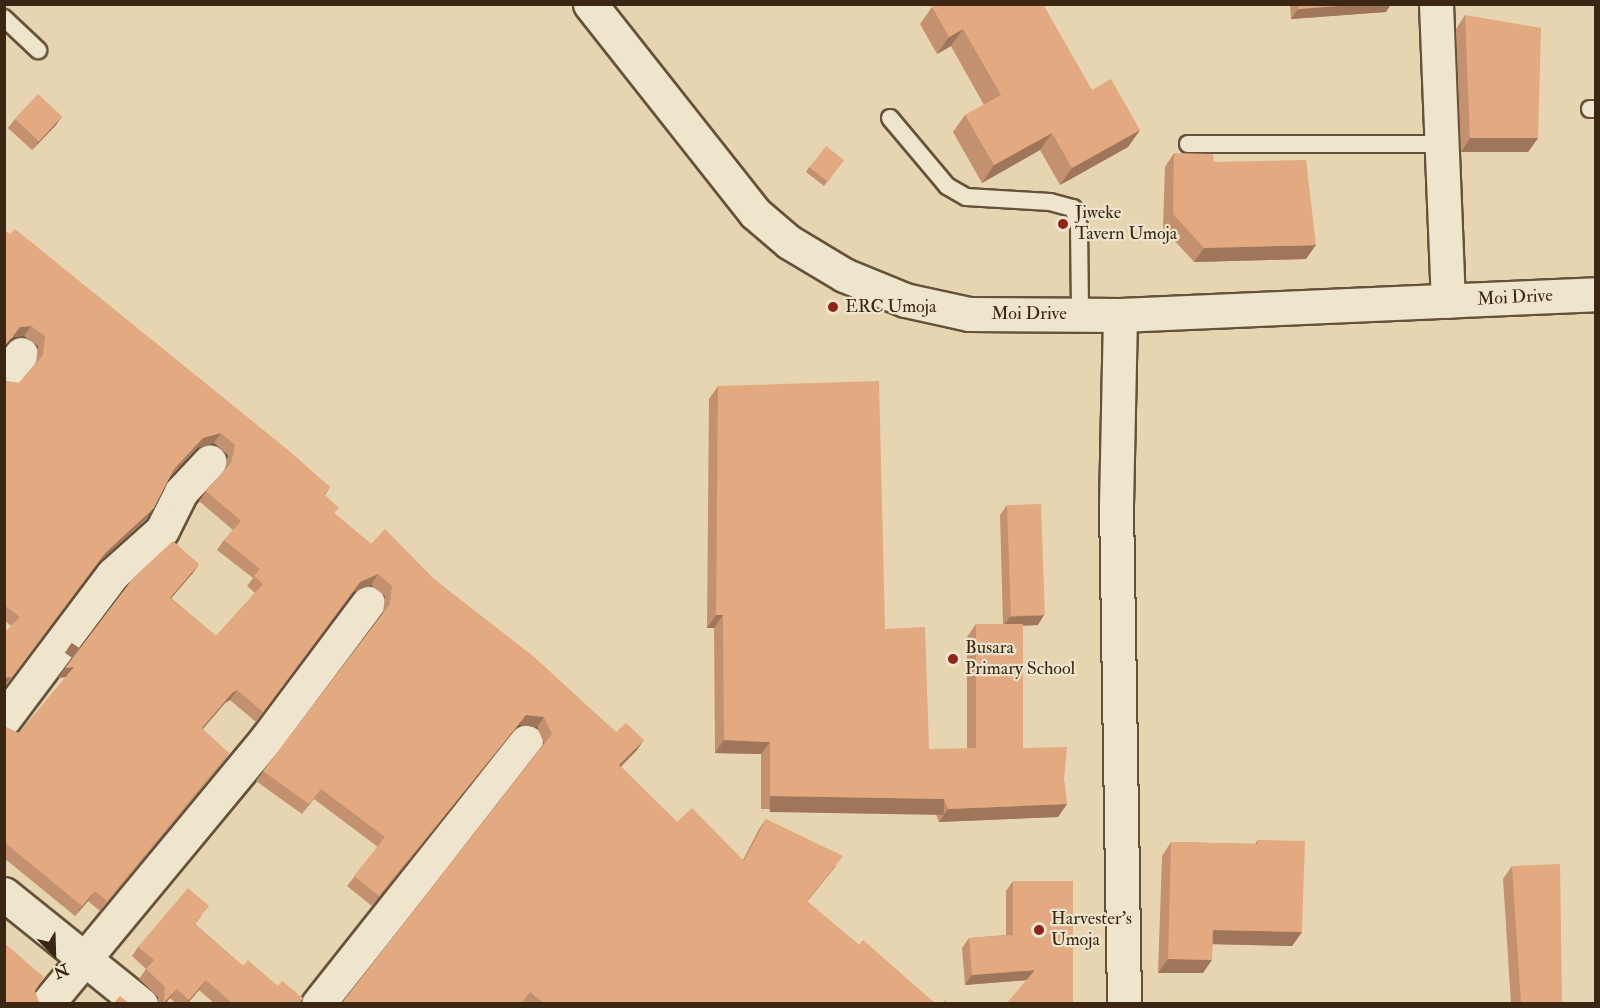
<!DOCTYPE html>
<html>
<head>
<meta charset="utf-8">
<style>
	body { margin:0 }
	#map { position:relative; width:1600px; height:1008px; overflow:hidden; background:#e7d5b1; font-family:"IM FELL Double Pica",serif }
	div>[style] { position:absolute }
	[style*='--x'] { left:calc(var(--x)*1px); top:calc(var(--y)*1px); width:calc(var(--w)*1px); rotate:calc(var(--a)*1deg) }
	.roads { filter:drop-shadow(2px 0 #66523a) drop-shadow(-2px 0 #66523a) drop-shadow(0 2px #66523a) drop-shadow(0 -2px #66523a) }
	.lane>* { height:16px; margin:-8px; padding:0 8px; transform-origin:8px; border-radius:8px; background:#efe4cc }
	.street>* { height:33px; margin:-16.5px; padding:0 16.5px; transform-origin:16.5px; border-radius:16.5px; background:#efe4cc }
	.secondary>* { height:33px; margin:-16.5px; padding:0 16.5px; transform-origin:16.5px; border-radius:16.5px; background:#efe4cc }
	.wall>* { inset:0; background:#c3916f }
	.shaded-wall>* { inset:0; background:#9f765a; transform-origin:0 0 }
	.building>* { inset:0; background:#e3a981; transform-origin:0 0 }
	.dots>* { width:16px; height:16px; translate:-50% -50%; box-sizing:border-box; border:3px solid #efe4cc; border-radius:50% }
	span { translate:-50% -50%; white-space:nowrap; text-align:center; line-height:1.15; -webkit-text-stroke:4.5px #efe4cc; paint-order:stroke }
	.poi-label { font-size:18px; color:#3b2613 }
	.left { translate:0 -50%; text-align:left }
	.street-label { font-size:18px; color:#3b2613 }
	.frame { position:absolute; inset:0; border:6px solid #3b2613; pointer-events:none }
	.north { position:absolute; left:24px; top:924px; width:60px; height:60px; -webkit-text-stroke:4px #efe4cc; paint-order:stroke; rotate:157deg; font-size:16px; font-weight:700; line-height:24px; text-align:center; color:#3b2613 }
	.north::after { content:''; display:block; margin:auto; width:21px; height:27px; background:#3b2613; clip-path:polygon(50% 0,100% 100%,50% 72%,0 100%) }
</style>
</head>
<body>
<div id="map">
	<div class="roads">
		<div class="lane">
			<i style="--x:4;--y:18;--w:47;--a:43.3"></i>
			<i style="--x:1590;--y:109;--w:6;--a:0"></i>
			<i style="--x:890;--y:118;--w:89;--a:50"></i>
			<i style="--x:947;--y:186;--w:22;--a:30"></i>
			<i style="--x:966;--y:197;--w:84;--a:3.4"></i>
			<i style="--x:1050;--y:202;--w:24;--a:15"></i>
			<i style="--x:1073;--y:208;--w:20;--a:72"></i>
			<i style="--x:1079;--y:227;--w:87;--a:89.3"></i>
			<i style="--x:1188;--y:144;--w:253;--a:0"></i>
		</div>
		<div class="street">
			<i style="--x:1436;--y:4;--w:297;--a:87.7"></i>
			<i style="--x:1120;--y:315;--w:189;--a:91.2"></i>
			<i style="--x:1116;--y:504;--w:500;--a:89.08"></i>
			<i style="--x:4;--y:376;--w:28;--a:-52"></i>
			<i style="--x:4;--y:719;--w:181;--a:-53.1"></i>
			<i style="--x:113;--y:574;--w:66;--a:-41.9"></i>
			<i style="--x:162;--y:530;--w:42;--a:-63.4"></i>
			<i style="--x:181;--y:492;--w:42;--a:-46.9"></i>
			<i style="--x:4;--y:894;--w:176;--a:38.8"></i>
			<i style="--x:47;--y:1004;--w:345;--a:-50.4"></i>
			<i style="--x:267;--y:738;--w:169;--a:-53.2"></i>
			<i style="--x:318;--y:1004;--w:335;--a:-51.6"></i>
		</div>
		<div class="secondary">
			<i style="--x:590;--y:4;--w:266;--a:51.7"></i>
			<i style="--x:755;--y:213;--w:45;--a:40.5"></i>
			<i style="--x:789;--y:242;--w:64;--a:31"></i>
			<i style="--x:844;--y:275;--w:66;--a:22.3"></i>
			<i style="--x:905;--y:300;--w:66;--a:12.3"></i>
			<i style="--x:969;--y:314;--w:151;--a:0.4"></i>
			<i style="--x:1120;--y:315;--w:476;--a:-2.5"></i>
		</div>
	</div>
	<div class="wall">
		<i style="clip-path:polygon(1290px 4px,1391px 4px,1386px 12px,1291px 19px)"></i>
		<i style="clip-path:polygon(932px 7px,1092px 90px,1140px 130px,1128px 147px,1060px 185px,1040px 150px,982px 183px,953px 132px,965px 115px,984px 105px,951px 46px,937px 54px,920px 24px)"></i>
		<i style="clip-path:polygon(1465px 15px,1538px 138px,1528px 152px,1461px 152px,1456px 29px)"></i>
		<i style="clip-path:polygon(62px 116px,56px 125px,32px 150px,8px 128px,15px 119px)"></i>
		<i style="clip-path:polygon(1174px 153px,1306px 259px,1194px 262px,1163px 228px,1165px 167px)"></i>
		<i style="clip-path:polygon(840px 165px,824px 186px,806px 172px,809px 167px)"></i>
		<i style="clip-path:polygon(4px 230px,330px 487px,325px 495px,335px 514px,371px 544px,434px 579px,637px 750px,621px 767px,677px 822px,743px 860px,759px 829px,766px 819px,836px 866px,807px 902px,859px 945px,936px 1004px,525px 1004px,523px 1002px,522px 1004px,341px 1004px,544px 743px,537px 727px,519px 725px,372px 906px,347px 886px,378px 847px,314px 799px,302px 814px,256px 781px,383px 613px,385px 596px,371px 585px,353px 592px,256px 722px,230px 700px,225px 703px,203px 729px,222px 763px,100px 911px,88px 901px,75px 916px,4px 858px,4px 728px,19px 733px,66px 677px,58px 678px,65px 668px,199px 564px,192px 574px,171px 598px,216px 636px,255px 593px,247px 586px,253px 578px,217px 550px,224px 540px,233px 530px,199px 501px,206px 491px,225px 470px,228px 455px,214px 443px,196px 448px,171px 475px,147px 518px,11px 626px,4px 620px,4px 381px,19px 383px,36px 363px,38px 346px,24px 336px,13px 337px)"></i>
		<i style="clip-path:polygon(718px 386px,885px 629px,929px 749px,967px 749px,967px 637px,976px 624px,1003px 624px,1000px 515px,1007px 505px,1038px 625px,1023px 626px,1023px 748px,1064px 780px,1067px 804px,1058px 817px,939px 822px,935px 812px,761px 809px,761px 754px,715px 753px,714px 628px,707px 628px,709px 399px)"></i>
		<i style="clip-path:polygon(1258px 840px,1302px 932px,1292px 946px,1213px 944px,1203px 973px,1158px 973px,1162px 856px,1171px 842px,1255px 844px)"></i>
		<i style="clip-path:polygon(1512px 866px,1562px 1004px,1511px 1004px,1503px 879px)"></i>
		<i style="clip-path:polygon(1013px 881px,1026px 980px,965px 985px,962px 948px,969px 938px,1006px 935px,1006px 891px)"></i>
		<i style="clip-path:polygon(202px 915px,195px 924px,243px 966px,278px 986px,303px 998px,299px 1004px,215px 1004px,199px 990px,187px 1004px,176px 1004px,170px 998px,165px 1004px,158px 1004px,158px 997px,139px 979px,146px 969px,132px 956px,138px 947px)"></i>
	</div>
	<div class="shaded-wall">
		<i style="clip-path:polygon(1366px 4px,1391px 4px,1386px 12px,1291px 19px,1298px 9px)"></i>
		<i style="clip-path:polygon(1456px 4px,1498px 4px,1455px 6px)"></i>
		<i style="clip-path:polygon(963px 29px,951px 46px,937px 54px,949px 37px)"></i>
		<i style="clip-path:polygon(62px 116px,56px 125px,32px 150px,39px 141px)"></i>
		<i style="clip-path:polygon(1140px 130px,1128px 147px,1060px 185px,1072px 168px)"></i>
		<i style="clip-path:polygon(1052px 133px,1040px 150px,982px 183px,994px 165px)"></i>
		<i style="clip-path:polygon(1470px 138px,1538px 138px,1528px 152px,1461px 152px)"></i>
		<i style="clip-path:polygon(1316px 245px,1306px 259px,1194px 262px,1204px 248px)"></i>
		<i style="clip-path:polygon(31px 326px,24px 336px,13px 337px,4px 348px,20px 327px)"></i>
		<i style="clip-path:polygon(221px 433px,214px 443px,196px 448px,167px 479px,174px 469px,203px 438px)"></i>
		<i style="clip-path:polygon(154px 508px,147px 518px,98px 563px,4px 687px,4px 678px,105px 553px)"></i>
		<i style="clip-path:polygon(199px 564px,192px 574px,163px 608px,170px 598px)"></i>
		<i style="clip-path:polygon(378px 574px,371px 585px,353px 592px,256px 722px,360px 582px)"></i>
		<i style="clip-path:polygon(716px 615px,723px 615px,714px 628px,707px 628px)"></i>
		<i style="clip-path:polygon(1044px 615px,1038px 625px,1003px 626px,1010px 617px)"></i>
		<i style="clip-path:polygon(74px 667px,67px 677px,58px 678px,65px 668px)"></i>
		<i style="clip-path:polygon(237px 690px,230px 700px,225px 703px,195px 738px,202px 728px,232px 693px)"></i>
		<i style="clip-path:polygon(526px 715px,544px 717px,537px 727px,519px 725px,372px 906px,379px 896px)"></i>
		<i style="clip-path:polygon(644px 740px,637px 750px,612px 775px,619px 765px)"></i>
		<i style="clip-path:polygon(724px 740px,770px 742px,761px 754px,715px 753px)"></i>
		<i style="left:229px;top:753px;width:12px;height:192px;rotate:125deg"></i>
		<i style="left:770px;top:796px;width:174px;height:16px;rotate:1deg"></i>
		<i style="clip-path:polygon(1067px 804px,1058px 817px,939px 822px,948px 809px)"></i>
		<i style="clip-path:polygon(95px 891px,88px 901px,75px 916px,82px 906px)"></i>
		<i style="clip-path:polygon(1213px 930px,1302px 932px,1292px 946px,1204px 944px)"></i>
		<i style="clip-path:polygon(1168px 959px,1212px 960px,1203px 973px,1158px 973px)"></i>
		<i style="clip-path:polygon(1035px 970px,1028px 980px,965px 985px,972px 975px)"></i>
		<i style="clip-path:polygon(206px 980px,199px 990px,187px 1004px,189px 1000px)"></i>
		<i style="clip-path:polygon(177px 989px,170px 998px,165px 1004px,163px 1004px)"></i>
	</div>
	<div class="building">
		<i style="clip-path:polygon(937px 4px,1043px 4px,1092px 90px,1111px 79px,1140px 130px,1072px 168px,1052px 133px,994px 165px,965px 115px,1001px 95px,963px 29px,949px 37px,932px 7px)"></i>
		<i style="clip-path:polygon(1298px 4px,1366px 4px,1298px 9px)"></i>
		<i style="clip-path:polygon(1465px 15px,1541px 28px,1538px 138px,1470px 138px)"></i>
		<i style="left:38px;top:94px;width:33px;height:34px;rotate:43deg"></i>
		<i style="left:826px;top:146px;width:23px;height:27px;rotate:38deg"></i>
		<i style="clip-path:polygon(1174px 153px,1213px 154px,1214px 162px,1306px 160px,1316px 245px,1204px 248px,1173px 214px)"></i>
		<i style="clip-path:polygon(15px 229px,288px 450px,330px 487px,324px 494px,339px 508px,334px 513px,371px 544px,385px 529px,434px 579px,533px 656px,616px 732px,626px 723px,644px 740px,619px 765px,677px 822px,692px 808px,744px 861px,766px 819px,843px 856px,807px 901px,859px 945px,863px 940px,936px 1004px,545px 1004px,530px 992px,521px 1004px,341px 1004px,552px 734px,544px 717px,526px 715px,379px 896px,354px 876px,385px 837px,321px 789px,309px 804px,263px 771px,390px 604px,392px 586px,378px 574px,360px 582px,263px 712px,237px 690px,232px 693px,202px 728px,229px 753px,107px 901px,95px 891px,82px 906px,4px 842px,4px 728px,6px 727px,19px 733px,74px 667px,65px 668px,134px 577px,173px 541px,199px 564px,170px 598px,216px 636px,263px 584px,254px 576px,260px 569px,224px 540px,241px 521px,206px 491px,231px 463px,235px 445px,221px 433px,203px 438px,174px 469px,154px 508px,105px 553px,12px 677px,4px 678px,4px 633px,20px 617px,4px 605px,4px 381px,19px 383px,43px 355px,45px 336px,31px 326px,20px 327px,4px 347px,4px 230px,10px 234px)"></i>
		<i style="clip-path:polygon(879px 381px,885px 629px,925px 627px,929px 749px,976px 748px,976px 624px,1023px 624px,1023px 748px,1067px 747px,1064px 780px,1067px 804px,948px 809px,944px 799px,770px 796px,770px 742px,724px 740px,723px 615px,716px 615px,718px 386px)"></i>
		<i style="left:1041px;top:504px;width:111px;height:34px;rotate:88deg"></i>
		<i style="clip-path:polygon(1258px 840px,1305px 841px,1302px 932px,1213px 930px,1212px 960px,1168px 959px,1171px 842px,1258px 844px)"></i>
		<i style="clip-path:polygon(1560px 864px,1562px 1004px,1521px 1004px,1512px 866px)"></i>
		<i style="clip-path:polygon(1013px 881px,1073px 881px,1073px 1004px,1006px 1004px,1035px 970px,972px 975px,969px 938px,1013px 935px)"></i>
		<i style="clip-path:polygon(188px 888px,209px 906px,194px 924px,243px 966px,248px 960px,278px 986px,282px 981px,303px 998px,299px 1004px,233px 1004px,206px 980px,189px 1000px,177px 989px,164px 1002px,165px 987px,146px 969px,154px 960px,138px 947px)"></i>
		<i style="clip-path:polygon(4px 943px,44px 977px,35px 991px,40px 1004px,4px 1004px)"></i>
		<i style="clip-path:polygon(120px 996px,130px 1004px,113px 1004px)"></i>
		<i style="clip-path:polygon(945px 1000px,949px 1004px,942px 1004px)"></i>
	</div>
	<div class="dots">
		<i style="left:1063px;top:224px;background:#8f2418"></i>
		<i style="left:833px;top:307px;background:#8f2418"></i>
		<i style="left:953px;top:659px;background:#8f2418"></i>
		<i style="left:1039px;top:930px;background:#8f2418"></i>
	</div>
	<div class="poi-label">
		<span class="left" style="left:1075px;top:224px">Jiweke<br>Tavern Umoja</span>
		<span class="left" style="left:845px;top:307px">ERC Umoja</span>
		<span class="left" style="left:965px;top:659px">Busara<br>Primary School</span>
		<span class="left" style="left:1051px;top:930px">Harvester's<br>Umoja</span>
	</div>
	<div class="street-label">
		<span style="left:1515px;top:298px;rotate:-3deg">Moi Drive</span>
		<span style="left:1029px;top:314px">Moi Drive</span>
	</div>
	<div class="frame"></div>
	<div class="north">N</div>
</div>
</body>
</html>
